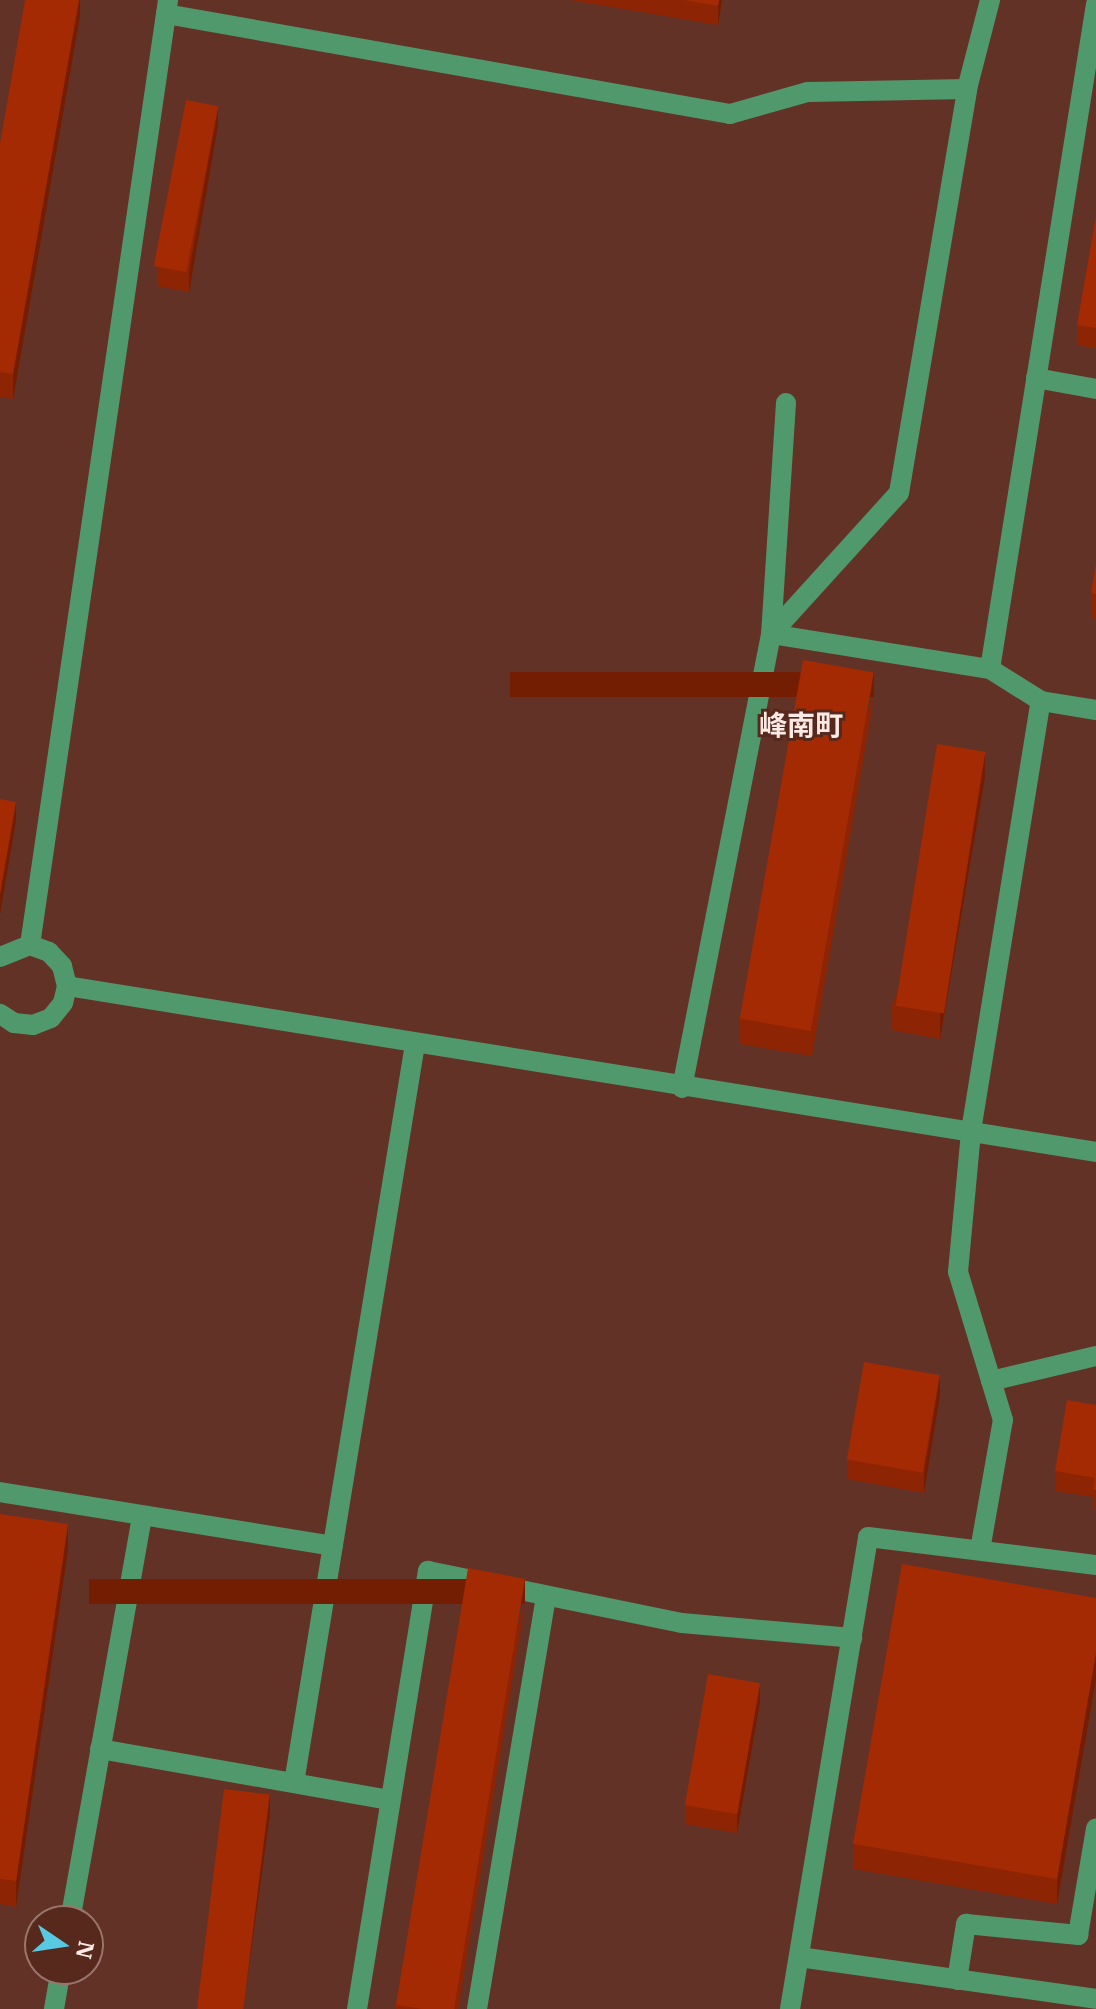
<!DOCTYPE html>
<html>
<head>
<meta charset="utf-8">
<style>
	body { margin:0 }
	#map { position:relative; width:1096px; height:2009px; overflow:hidden; background:#633226; font-family:"IBM Plex Serif","Noto Sans JP",serif }
	div>[style] { position:absolute }
	[style*='--x'] { left:calc(var(--x)*1px); top:calc(var(--y)*1px); width:calc(var(--w)*1px); rotate:calc(var(--a)*1deg) }
	.minor>* { height:20px; margin:-10px; padding:0 10px; transform-origin:10px; border-radius:10px; background:#50996d }
	.wall>* { inset:0; background:#8d2403 }
	.shaded-wall>* { inset:0; background:#731d02; transform-origin:0 0 }
	.building>* { inset:0; background:#a42a03; transform-origin:0 0 }
	span { translate:-50% -50%; white-space:nowrap; text-align:center; line-height:1.15; -webkit-text-stroke:6px #57281c; paint-order:stroke }
	.neighbourhood-label { font-size:28px; color:#fdeae5; font-weight:700 }
	.north { position:absolute; left:24px; top:1905px; width:80px; height:80px; box-sizing:border-box; background:#57281c; border:2px solid #99766c; border-radius:50%; rotate:103deg; font-size:22px; font-weight:700; line-height:32px; text-align:center; color:#fdeae5 }
	.north::after { content:''; display:block; margin:auto; width:28px; height:36px; background:#58c9e3; clip-path:polygon(50% 0,100% 100%,50% 72%,0 100%) }
</style>
</head>
<body>
<div id="map">
	<div class="minor">
		<i style="--x:166;--y:14;--w:573;--a:10.05"></i>
		<i style="--x:730;--y:114;--w:81;--a:-15.8"></i>
		<i style="--x:808;--y:92;--w:159;--a:-1.1"></i>
		<i style="--x:1036;--y:378;--w:61;--a:10.4"></i>
		<i style="--x:786;--y:403;--w:231;--a:93.7"></i>
		<i style="--x:771;--y:634;--w:222;--a:9.1"></i>
		<i style="--x:1041;--y:701;--w:56;--a:9.3"></i>
		<i style="--x:30;--y:945;--w:955;--a:-81.69"></i>
		<i style="--x:0;--y:957;--w:32;--a:-22"></i>
		<i style="--x:30;--y:945;--w:20;--a:20"></i>
		<i style="--x:49;--y:952;--w:19;--a:47"></i>
		<i style="--x:62;--y:966;--w:21;--a:76"></i>
		<i style="--x:67;--y:986;--w:17;--a:103"></i>
		<i style="--x:63;--y:1003;--w:19;--a:129"></i>
		<i style="--x:51;--y:1018;--w:19;--a:159"></i>
		<i style="--x:33;--y:1025;--w:19;--a:-174"></i>
		<i style="--x:14;--y:1023;--w:17;--a:-147"></i>
		<i style="--x:67;--y:986;--w:1042;--a:9.16"></i>
		<i style="--x:682;--y:1088;--w:463;--a:-78.9"></i>
		<i style="--x:771;--y:634;--w:190;--a:-47.8"></i>
		<i style="--x:899;--y:493;--w:410;--a:-80.4"></i>
		<i style="--x:967;--y:89;--w:92;--a:-75.5"></i>
		<i style="--x:991;--y:1381;--w:108;--a:-13.4"></i>
		<i style="--x:0;--y:1492;--w:337;--a:9.2"></i>
		<i style="--x:980;--y:1550;--w:132;--a:-80"></i>
		<i style="--x:1003;--y:1420;--w:155;--a:-106.9"></i>
		<i style="--x:958;--y:1272;--w:142;--a:-84.7"></i>
		<i style="--x:971;--y:1131;--w:436;--a:-80.8"></i>
		<i style="--x:1041;--y:701;--w:60;--a:-147.9"></i>
		<i style="--x:990;--y:669;--w:673;--a:-80.94"></i>
		<i style="--x:100;--y:1749;--w:293;--a:10"></i>
		<i style="--x:294;--y:1783;--w:749;--a:-80.7"></i>
		<i style="--x:70;--y:1921;--w:412;--a:-79.9"></i>
		<i style="--x:799;--y:1957;--w:300;--a:8"></i>
		<i style="--x:957;--y:1980;--w:57;--a:-80.9"></i>
		<i style="--x:966;--y:1924;--w:113;--a:5.6"></i>
		<i style="--x:1078;--y:1935;--w:108;--a:-80.4"></i>
		<i style="--x:54;--y:2009;--w:41;--a:-80.1"></i>
		<i style="--x:357;--y:2009;--w:444;--a:-80.8"></i>
		<i style="--x:428;--y:1571;--w:259;--a:11.6"></i>
		<i style="--x:682;--y:1623;--w:171;--a:5"></i>
		<i style="--x:477;--y:2009;--w:419;--a:-80.5"></i>
		<i style="--x:790;--y:2009;--w:478;--a:-80.6"></i>
		<i style="--x:868;--y:1537;--w:230;--a:7"></i>
	</div>
	<div class="wall">
		<i style="clip-path:polygon(80px 0,80px 16px,13px 399px,0 397px,0 144px)"></i>
		<i style="clip-path:polygon(570px 0,722px 0,718px 25px)"></i>
		<i style="clip-path:polygon(218px 125px,189px 292px,157px 286px,157px 267px)"></i>
		<i style="clip-path:polygon(1096px 216px,1096px 348px,1077px 345px,1077px 325px)"></i>
		<i style="clip-path:polygon(1096px 563px,1096px 619px,1091px 618px,1091px 593px)"></i>
		<i style="clip-path:polygon(874px 697px,812px 1056px,740px 1044px,740px 1018px)"></i>
		<i style="clip-path:polygon(985px 777px,940px 1039px,892px 1030px,892px 1005px)"></i>
		<i style="clip-path:polygon(940px 1395px,924px 1493px,847px 1479px,847px 1460px)"></i>
		<i style="clip-path:polygon(1096px 1405px,1096px 1510px,1093px 1509px,1093px 1497px,1055px 1491px,1055px 1471px)"></i>
		<i style="clip-path:polygon(0 1514px,68px 1549px,16px 1907px,0 1904px)"></i>
		<i style="clip-path:polygon(1096px 1598px,1096px 1678px,1057px 1904px,853px 1869px,853px 1844px)"></i>
		<i style="clip-path:polygon(525px 1604px,458px 2009px,396px 2009px,396px 2005px)"></i>
		<i style="clip-path:polygon(760px 1702px,737px 1833px,685px 1824px,685px 1805px)"></i>
	</div>
	<div class="shaded-wall">
		<i style="clip-path:polygon(79px 0,80px 0,80px 16px,13px 399px,13px 374px)"></i>
		<i style="clip-path:polygon(719px 0,722px 0,718px 25px,718px 6px)"></i>
		<i style="clip-path:polygon(218px 106px,218px 125px,189px 292px,189px 272px)"></i>
		<i style="left:874px;top:672px;width:25px;height:364px;rotate:90deg"></i>
		<i style="clip-path:polygon(985px 752px,985px 777px,940px 1039px,940px 1014px)"></i>
		<i style="clip-path:polygon(16px 802px,16px 821px,0 914px,0 894px)"></i>
		<i style="clip-path:polygon(940px 1375px,940px 1395px,924px 1493px,924px 1473px)"></i>
		<i style="clip-path:polygon(68px 1524px,68px 1549px,16px 1907px,16px 1881px)"></i>
		<i style="left:525px;top:1579px;width:25px;height:436px;rotate:90deg"></i>
		<i style="clip-path:polygon(1096px 1653px,1096px 1678px,1057px 1904px,1057px 1879px)"></i>
		<i style="clip-path:polygon(760px 1683px,760px 1702px,737px 1833px,737px 1814px)"></i>
		<i style="clip-path:polygon(270px 1795px,270px 1815px,243px 2009px,240px 2009px)"></i>
	</div>
	<div class="building">
		<i style="clip-path:polygon(25px 0,79px 0,13px 374px,0 372px,0 144px)"></i>
		<i style="clip-path:polygon(684px 0,719px 0,718px 6px)"></i>
		<i style="left:186px;top:100px;width:33px;height:169px;rotate:11deg"></i>
		<i style="clip-path:polygon(1096px 216px,1096px 328px,1077px 325px)"></i>
		<i style="clip-path:polygon(1096px 563px,1096px 594px,1091px 593px)"></i>
		<i style="left:803px;top:660px;width:72px;height:364px;rotate:10deg"></i>
		<i style="left:937px;top:744px;width:49px;height:265px;rotate:9deg"></i>
		<i style="clip-path:polygon(0 799px,16px 802px,0 894px)"></i>
		<i style="left:864px;top:1362px;width:77px;height:99px;rotate:10deg"></i>
		<i style="clip-path:polygon(1067px 1400px,1096px 1405px,1096px 1490px,1093px 1490px,1095px 1478px,1055px 1471px)"></i>
		<i style="clip-path:polygon(0 1514px,68px 1524px,16px 1881px,0 1879px)"></i>
		<i style="clip-path:polygon(902px 1564px,1096px 1598px,1096px 1653px,1057px 1879px,853px 1844px)"></i>
		<i style="clip-path:polygon(468px 1568px,525px 1579px,454px 2009px,422px 2009px,396px 2005px)"></i>
		<i style="left:708px;top:1674px;width:53px;height:133px;rotate:10deg"></i>
		<i style="left:224px;top:1789px;width:46px;height:222px;rotate:7deg"></i>
	</div>
	<div class="neighbourhood-label">
		<span style="left:801px;top:725px">峰南町</span>
	</div>
	<div class="north">N</div>
</div>
</body>
</html>
